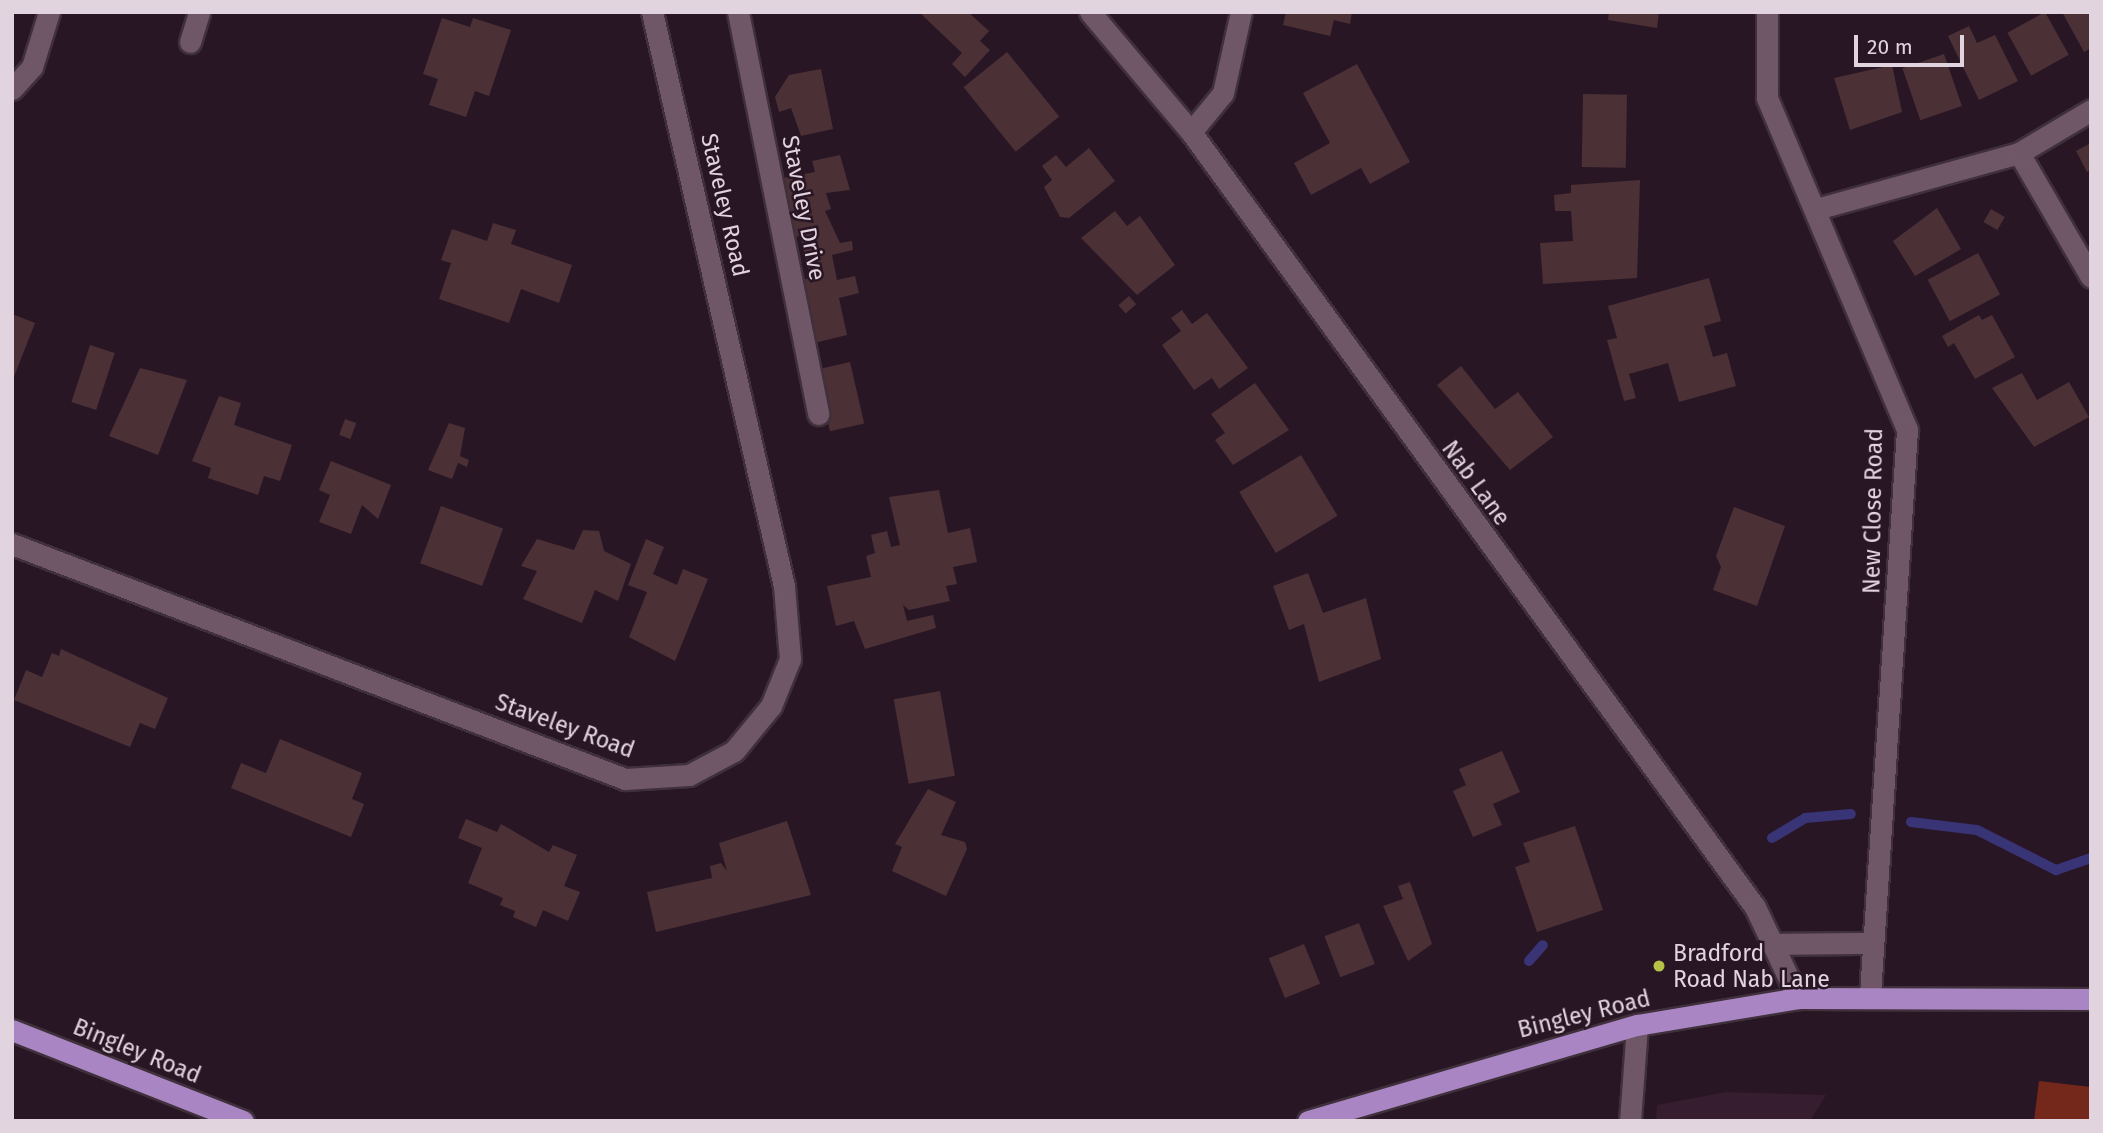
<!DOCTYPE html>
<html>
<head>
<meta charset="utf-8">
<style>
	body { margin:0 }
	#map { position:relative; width:2103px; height:1133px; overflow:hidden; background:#291624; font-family:"Fira Sans",sans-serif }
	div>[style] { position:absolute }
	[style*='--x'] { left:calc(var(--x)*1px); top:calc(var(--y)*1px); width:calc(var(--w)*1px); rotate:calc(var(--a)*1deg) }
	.built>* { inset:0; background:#361d2f }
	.forest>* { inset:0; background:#74281b }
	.stream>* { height:10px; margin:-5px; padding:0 5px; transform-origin:5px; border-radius:5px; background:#383476 }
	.building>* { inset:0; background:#4b3036; transform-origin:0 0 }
	.roads { filter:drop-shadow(2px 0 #3f303b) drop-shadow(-2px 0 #3f303b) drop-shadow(0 2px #3f303b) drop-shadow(0 -2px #3f303b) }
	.minor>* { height:21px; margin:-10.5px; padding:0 10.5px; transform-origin:10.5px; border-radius:10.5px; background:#6f5768 }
	.highway>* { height:21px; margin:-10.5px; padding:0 10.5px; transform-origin:10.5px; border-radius:10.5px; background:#a986c3 }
	.dots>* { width:19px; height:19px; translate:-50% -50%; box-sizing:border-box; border:4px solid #291624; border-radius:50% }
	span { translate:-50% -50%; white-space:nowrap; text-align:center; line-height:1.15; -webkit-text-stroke:5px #291624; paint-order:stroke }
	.street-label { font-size:23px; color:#e2d4de }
	.poi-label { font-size:23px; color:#e2d4de }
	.left { translate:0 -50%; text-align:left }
	.frame { position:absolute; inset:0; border:14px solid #e2d4de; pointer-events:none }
	.scale { position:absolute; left:1854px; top:35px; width:110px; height:32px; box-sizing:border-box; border:4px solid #e2d4de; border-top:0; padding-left:9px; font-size:21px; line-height:24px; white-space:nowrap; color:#e2d4de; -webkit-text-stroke:5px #291624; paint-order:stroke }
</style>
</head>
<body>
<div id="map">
	<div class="built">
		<i style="clip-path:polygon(1726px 1092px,1826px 1095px,1810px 1121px,1656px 1121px,1657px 1105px)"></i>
	</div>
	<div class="forest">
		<i style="clip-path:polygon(2039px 1081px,2091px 1087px,2091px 1121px,2034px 1121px)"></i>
	</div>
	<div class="stream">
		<i style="--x:1911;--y:822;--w:66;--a:6.9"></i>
		<i style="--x:1977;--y:830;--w:89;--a:26.9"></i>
		<i style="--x:2056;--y:870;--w:37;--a:-19"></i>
		<i style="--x:1772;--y:838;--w:39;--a:-31"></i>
		<i style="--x:1805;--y:818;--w:46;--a:-5"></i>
		<i style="--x:1529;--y:961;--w:21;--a:-49"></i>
	</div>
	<div class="building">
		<i style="clip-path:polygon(919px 12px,968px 12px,989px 31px,980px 41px,990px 50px,965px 77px,952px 64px,962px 53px)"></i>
		<i style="clip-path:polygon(1286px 12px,1352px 12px,1350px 24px,1334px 20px,1330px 36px,1283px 25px)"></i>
		<i style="clip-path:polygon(1609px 12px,1659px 12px,1657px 28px,1608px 20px)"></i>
		<i style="left:2045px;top:12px;width:49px;height:43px;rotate:61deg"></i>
		<i style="clip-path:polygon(2062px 12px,2091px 12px,2091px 48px,2084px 52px)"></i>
		<i style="clip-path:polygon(442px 18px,470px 27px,473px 18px,511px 30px,489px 96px,475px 91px,466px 117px,429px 105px,438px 79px,423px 74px)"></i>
		<i style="clip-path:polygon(1969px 26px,1977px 43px,1995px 35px,2018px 81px,1979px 100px,1948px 36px)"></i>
		<i style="left:1007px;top:52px;width:83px;height:56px;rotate:51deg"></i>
		<i style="left:1944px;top:54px;width:55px;height:44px;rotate:71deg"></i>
		<i style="clip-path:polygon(1357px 64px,1410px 162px,1370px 184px,1361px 168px,1311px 195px,1294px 163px,1330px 143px,1303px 93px)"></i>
		<i style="clip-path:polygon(1892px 65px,1902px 112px,1850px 130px,1834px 78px)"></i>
		<i style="clip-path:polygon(821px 69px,833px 129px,801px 136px,791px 108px,779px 112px,775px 97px,789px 75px)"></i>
		<i style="left:1583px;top:94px;width:44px;height:73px;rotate:1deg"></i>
		<i style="clip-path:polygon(2091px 143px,2091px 170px,2087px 172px,2076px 151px)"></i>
		<i style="clip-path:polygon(1089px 148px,1115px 181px,1069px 218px,1060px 217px,1044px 187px,1052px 180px,1042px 166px,1056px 155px,1066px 167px)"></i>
		<i style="clip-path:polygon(840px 155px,850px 190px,826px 193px,831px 209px,825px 211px,840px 243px,852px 241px,853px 250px,832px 255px,837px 280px,855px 276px,859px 293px,839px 298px,847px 335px,814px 343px,800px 280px,811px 278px,800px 236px,793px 237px,782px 178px,815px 172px,812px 161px)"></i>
		<i style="clip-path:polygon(1640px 180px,1637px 278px,1543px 284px,1540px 243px,1573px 241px,1571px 211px,1555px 211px,1554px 195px,1571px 193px,1571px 185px)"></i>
		<i style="clip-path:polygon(1937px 208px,1961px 249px,1915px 276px,1893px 241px)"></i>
		<i style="left:1991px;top:209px;width:16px;height:15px;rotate:30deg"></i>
		<i style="clip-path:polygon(1115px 211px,1127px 226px,1140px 216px,1175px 265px,1137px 295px,1081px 238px)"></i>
		<i style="clip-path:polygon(493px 223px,516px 230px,511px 244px,572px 265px,559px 303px,521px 289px,509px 323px,439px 299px,451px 263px,441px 260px,452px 229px,487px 241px)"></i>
		<i style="left:1978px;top:253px;width:47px;height:57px;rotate:62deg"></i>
		<i style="clip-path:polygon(1709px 278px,1721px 321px,1704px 326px,1713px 357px,1727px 353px,1736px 386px,1679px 402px,1668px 363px,1629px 374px,1636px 398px,1624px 401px,1607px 340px,1617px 338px,1608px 306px)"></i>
		<i style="left:1129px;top:296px;width:11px;height:14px;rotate:49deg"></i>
		<i style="clip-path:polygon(1182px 310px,1192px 324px,1207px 313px,1248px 368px,1219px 389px,1212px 378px,1194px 390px,1162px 345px,1181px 331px,1171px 318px)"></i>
		<i style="clip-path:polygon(12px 314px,35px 323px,12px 382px)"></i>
		<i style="clip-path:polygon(1979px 315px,1982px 320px,1992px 315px,2015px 357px,1975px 379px,1954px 343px,1948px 347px,1942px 336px)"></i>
		<i style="left:90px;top:345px;width:26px;height:60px;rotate:18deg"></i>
		<i style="left:850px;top:362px;width:63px;height:35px;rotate:77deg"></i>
		<i style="clip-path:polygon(1461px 366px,1495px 409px,1518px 392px,1553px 437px,1510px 470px,1437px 385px)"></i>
		<i style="clip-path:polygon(140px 368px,187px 380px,158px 455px,109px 436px)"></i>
		<i style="clip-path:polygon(2022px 373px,2037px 400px,2069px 382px,2089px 417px,2034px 447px,1992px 388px)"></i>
		<i style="clip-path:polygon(1255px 383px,1289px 430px,1233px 465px,1215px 440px,1225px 433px,1211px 414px)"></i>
		<i style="clip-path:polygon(219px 396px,241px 403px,234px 425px,292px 445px,280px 481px,264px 476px,258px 495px,208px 478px,211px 468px,192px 461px)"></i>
		<i style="left:345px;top:419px;width:12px;height:17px;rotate:20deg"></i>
		<i style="clip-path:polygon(449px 423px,465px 428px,460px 456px,469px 460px,467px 467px,458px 463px,452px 479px,428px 470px)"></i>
		<i style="left:1301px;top:455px;width:71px;height:72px;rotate:59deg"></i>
		<i style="clip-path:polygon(331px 461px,391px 485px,378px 519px,362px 505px,351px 534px,319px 522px,330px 495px,319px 490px)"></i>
		<i style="clip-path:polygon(939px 490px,948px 533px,970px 528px,977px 562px,953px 567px,957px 584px,946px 586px,950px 601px,909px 610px,903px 605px,907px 621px,933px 615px,936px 628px,865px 649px,854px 621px,836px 626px,827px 586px,871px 577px,866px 556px,875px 553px,871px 535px,887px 531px,891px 547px,900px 545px,889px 497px)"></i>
		<i style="left:441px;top:506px;width:66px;height:61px;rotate:20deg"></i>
		<i style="clip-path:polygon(1734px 507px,1785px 526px,1757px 606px,1713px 590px,1721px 567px,1716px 556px)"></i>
		<i style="clip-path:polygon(583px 530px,599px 531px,604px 551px,631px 564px,618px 601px,595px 590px,582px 623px,523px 599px,537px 571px,521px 566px,537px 539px,574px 550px)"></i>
		<i style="clip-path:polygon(646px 539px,664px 547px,653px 574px,677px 585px,683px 569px,708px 579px,675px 661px,629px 637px,647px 592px,628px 585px)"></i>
		<i style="clip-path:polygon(1308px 573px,1323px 613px,1366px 598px,1381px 659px,1319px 682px,1304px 624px,1289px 630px,1273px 586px)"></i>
		<i style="clip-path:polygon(61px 649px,168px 698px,155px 729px,140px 723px,130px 747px,14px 700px,26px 670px,42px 677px,52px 653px,59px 656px)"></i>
		<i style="left:940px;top:691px;width:86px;height:47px;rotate:80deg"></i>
		<i style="clip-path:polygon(280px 739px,362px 773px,352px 799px,364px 804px,351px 837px,231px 788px,241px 763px,266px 773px)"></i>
		<i style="clip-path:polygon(1502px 751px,1520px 792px,1493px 804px,1502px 825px,1473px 837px,1453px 791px,1466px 785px,1459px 769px)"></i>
		<i style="clip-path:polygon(928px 789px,956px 802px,941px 835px,965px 842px,967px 849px,946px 896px,892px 871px,902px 847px,895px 844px)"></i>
		<i style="clip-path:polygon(466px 819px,497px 832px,501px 824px,549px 852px,553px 845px,577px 855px,564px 886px,580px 892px,568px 921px,543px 910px,536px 927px,513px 917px,515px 911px,500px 905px,503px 898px,468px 883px,482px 848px,458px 838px)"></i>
		<i style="clip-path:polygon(787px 821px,811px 895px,656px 932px,647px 892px,712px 878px,710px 866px,721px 863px,727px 871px,719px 843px)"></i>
		<i style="clip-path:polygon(1575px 826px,1603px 910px,1537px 932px,1515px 867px,1530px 862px,1523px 843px)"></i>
		<i style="clip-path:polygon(1410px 882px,1432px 944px,1408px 961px,1383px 906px,1403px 899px,1398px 886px)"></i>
		<i style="left:1359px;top:923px;width:44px;height:37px;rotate:69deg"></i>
		<i style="left:1304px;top:944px;width:43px;height:38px;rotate:68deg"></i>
	</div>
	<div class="roads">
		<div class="minor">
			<i style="--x:738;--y:12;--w:410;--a:78.7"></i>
			<i style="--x:1090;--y:12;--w:157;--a:49.9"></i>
			<i style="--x:1191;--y:132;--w:958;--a:53.96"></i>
			<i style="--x:1755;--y:907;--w:101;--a:64.7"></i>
			<i style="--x:1767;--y:12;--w:86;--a:90"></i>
			<i style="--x:1767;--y:98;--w:360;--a:67.1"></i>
			<i style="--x:1907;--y:430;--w:566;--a:93.75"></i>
			<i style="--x:190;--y:42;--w:31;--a:-73"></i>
			<i style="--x:12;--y:89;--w:30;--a:-48"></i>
			<i style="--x:32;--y:67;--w:58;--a:-72.8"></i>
			<i style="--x:1191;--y:132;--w:50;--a:-50.6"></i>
			<i style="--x:1223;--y:93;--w:83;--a:-77.5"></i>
			<i style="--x:2019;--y:153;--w:143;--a:59.9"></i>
			<i style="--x:1816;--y:209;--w:211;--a:-15.4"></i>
			<i style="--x:2019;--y:153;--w:84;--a:-30.8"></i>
			<i style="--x:12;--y:544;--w:657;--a:20.97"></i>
			<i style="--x:625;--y:779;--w:64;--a:-3.6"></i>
			<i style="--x:689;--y:775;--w:51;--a:-28.1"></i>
			<i style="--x:734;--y:751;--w:58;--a:-50.6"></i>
			<i style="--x:771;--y:706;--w:51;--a:-68"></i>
			<i style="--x:790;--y:659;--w:73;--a:-94.7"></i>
			<i style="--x:784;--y:586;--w:589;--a:-102.95"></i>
			<i style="--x:1773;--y:944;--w:99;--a:-0.6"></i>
			<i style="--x:1630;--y:1121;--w:96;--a:-85.8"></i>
		</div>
		<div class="highway">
			<i style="--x:12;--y:1030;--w:248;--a:21.5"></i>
			<i style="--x:1308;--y:1121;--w:343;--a:-16.3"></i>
			<i style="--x:1637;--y:1025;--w:163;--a:-9.5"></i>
			<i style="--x:1798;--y:998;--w:293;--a:0.2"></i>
		</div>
	</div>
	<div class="dots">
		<i style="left:1659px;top:966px;background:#b6c148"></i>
	</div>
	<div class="street-label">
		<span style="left:725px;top:205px;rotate:77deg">Staveley Road</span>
		<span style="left:804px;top:208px;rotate:79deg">Staveley Drive</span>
		<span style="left:1476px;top:483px;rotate:54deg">Nab Lane</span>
		<span style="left:1873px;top:511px;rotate:-89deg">New Close Road</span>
		<span style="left:565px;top:726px;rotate:20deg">Staveley Road</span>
		<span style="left:1584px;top:1014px;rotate:-14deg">Bingley Road</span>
		<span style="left:137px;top:1051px;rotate:22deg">Bingley Road</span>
	</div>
	<div class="poi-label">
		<span class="left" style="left:1673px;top:966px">Bradford<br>Road Nab Lane</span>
	</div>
	<div class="frame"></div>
	<div class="scale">20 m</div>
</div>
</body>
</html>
